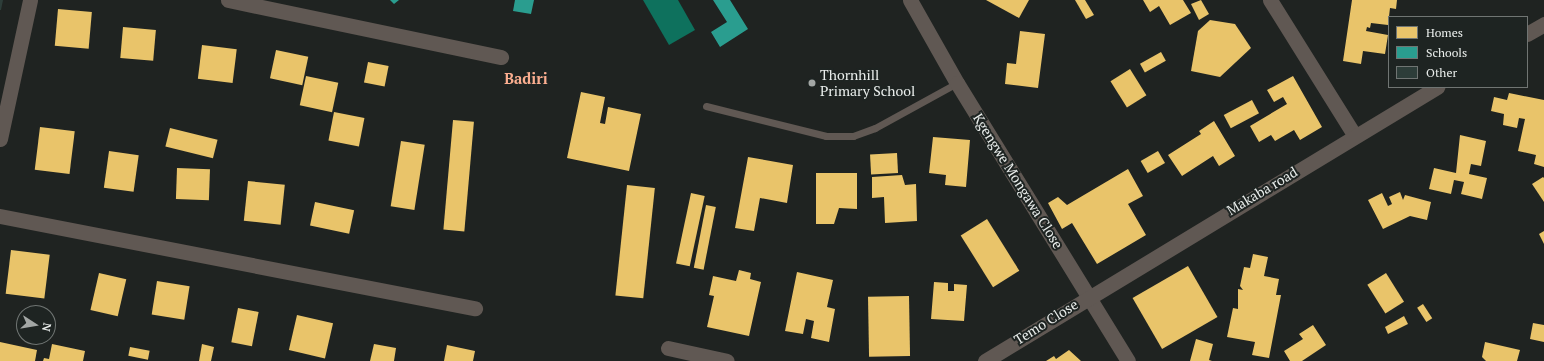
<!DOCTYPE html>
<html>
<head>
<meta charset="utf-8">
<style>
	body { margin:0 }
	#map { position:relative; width:1544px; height:361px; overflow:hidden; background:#1f2321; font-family:"PT Serif",serif }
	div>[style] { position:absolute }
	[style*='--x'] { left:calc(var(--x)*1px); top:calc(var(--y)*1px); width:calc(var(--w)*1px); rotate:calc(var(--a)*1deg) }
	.water>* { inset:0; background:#0e715d }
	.homes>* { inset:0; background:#e9c46a; transform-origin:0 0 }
	.schools>* { inset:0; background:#2a9d8f }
	.building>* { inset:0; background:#2d3d39 }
	.lane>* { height:7px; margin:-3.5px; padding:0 3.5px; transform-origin:3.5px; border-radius:3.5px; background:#605853 }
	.street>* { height:15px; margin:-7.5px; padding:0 7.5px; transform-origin:7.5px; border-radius:7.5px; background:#605853 }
	.dots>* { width:11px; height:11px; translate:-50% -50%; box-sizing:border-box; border:2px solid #1e2422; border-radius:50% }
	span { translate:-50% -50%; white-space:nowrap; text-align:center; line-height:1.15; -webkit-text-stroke:4px #1e2422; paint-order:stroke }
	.poi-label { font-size:14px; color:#eaeeec }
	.left { translate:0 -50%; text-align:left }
	.street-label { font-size:14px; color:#eaeeec }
	.neighbourhood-label { font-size:15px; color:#fbae90; font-weight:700 }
	.legend { position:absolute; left:1388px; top:16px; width:140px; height:72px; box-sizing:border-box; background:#1e2422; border:1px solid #707573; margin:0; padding:5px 7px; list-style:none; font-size:12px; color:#eaeeec }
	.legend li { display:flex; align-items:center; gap:8px; height:20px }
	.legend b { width:20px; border:1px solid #707573 }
	.north { position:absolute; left:16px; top:305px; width:40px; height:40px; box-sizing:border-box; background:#1e2422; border:1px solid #707573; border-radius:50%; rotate:102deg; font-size:11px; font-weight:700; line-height:16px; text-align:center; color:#eaeeec }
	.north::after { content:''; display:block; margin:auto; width:14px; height:18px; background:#a3a7a5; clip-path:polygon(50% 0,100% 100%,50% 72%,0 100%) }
</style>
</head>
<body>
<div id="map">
	<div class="water">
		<i style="clip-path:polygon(643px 0,678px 0,695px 30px,669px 45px)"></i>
	</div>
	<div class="homes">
		<i style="clip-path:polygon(986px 0,1029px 0,1019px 18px)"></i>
		<i style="clip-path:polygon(1075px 0,1085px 0,1094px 15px,1086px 19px)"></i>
		<i style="clip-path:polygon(1143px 0,1183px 0,1191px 13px,1170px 25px,1159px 6px,1150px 12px)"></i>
		<i style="clip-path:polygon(1201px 0,1209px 14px,1199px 20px,1191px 4px)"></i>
		<i style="clip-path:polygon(1352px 0,1397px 0,1396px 9px,1390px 8px,1388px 25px,1371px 23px,1370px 28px,1367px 27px,1366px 31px,1388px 35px,1385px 54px,1363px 51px,1361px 64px,1343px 61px)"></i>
		<i style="left:58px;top:9px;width:34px;height:37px;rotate:5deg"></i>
		<i style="clip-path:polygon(1210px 20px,1235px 24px,1251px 48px,1220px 77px,1191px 71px,1198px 31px)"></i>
		<i style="left:123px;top:27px;width:33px;height:31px;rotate:5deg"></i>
		<i style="clip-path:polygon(1020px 31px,1045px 34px,1038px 88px,1005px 84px,1007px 63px,1016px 64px)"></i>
		<i style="left:202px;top:45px;width:35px;height:34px;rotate:7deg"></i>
		<i style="left:276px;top:50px;width:33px;height:29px;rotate:12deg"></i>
		<i style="left:1161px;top:52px;width:10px;height:24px;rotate:61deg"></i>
		<i style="left:368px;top:62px;width:21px;height:21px;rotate:11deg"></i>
		<i style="left:1130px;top:69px;width:31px;height:23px;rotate:58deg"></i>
		<i style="left:306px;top:76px;width:33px;height:30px;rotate:12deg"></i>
		<i style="clip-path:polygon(1293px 76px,1322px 127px,1300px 140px,1294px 130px,1275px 141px,1271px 135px,1259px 142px,1250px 126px,1287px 104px,1283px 97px,1274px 102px,1267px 90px)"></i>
		<i style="clip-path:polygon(581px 92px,605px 97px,600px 123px,605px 124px,608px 107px,641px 114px,629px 171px,567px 158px)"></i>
		<i style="clip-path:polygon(1509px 93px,1544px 100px,1544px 167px,1534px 164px,1536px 155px,1518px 151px,1525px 119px,1519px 118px,1517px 128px,1503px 125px,1504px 114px,1491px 111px,1494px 97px,1507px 100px)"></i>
		<i style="left:1252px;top:100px;width:15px;height:32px;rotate:62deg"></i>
		<i style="left:334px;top:112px;width:31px;height:29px;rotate:11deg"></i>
		<i style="left:453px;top:120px;width:21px;height:110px;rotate:5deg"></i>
		<i style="clip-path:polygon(1214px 121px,1235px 156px,1219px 166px,1213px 156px,1182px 176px,1168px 155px,1201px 134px,1199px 131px)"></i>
		<i style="left:40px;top:127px;width:35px;height:43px;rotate:7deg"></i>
		<i style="left:170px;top:128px;width:49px;height:19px;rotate:14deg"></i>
		<i style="clip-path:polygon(1460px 135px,1486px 141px,1481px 166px,1471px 164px,1469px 174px,1487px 178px,1482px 199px,1461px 194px,1464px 182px,1454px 180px,1451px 194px,1429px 189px,1434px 168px,1456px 173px)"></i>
		<i style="clip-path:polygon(933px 137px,970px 140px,966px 187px,945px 185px,946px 175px,929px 173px)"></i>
		<i style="left:401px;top:141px;width:24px;height:66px;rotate:9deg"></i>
		<i style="left:109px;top:151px;width:30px;height:37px;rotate:8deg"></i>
		<i style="left:1158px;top:151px;width:14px;height:20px;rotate:60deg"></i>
		<i style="left:897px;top:153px;width:20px;height:27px;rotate:87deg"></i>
		<i style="clip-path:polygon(748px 157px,793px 165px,787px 203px,760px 198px,754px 231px,735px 228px)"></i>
		<i style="left:177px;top:168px;width:33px;height:31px;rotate:2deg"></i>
		<i style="clip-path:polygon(1128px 169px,1143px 196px,1128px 204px,1146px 235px,1097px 264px,1072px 223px,1062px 229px,1048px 203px,1058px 197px,1067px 205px)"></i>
		<i style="clip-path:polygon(816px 173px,857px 173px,857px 209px,839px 208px,834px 224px,816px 224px)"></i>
		<i style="clip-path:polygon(902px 175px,905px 185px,916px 184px,917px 221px,885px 223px,884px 197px,872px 198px,872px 177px)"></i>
		<i style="clip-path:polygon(1543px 177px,1544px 178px,1544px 202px,1532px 184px)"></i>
		<i style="left:248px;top:181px;width:37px;height:40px;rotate:6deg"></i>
		<i style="left:627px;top:185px;width:28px;height:111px;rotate:6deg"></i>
		<i style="clip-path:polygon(1400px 192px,1403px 200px,1405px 195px,1431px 202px,1427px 220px,1410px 216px,1383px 229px,1368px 200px,1382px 193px,1388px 206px,1392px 204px,1389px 197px)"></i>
		<i style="left:691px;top:193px;width:14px;height:72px;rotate:12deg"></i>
		<i style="left:315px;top:202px;width:40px;height:24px;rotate:12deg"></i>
		<i style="left:706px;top:205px;width:10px;height:64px;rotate:11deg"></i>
		<i style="left:987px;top:219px;width:61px;height:31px;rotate:58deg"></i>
		<i style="clip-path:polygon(1544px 231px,1544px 244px,1539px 234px)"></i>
		<i style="left:11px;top:250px;width:39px;height:44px;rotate:7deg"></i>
		<i style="clip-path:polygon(1253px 254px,1268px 257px,1264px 276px,1279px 279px,1276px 295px,1281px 295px,1269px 358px,1252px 355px,1255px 342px,1227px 337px,1233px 308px,1238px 309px,1238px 289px,1243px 290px,1240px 286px,1244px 267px,1250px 268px)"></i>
		<i style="left:1188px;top:266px;width:59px;height:64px;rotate:60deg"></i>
		<i style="clip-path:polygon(739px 270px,751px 273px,750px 279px,761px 282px,749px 336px,707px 327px,714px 296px,709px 295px,713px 276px,736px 281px)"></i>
		<i style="clip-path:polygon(797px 272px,833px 280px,827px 307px,835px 309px,829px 342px,811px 338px,814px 321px,806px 319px,803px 334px,785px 331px)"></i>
		<i style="left:99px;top:273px;width:28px;height:38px;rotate:13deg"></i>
		<i style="left:1386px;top:273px;width:34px;height:22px;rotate:58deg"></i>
		<i style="left:157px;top:281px;width:33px;height:34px;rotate:9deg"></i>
		<i style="clip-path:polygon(934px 282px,948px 283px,948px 291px,954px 291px,954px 284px,967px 285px,964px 321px,931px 319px)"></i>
		<i style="left:909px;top:296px;width:60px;height:41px;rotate:89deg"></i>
		<i style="left:1423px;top:304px;width:17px;height:7px;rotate:57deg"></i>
		<i style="left:238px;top:308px;width:21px;height:35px;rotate:11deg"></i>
		<i style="left:297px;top:315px;width:37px;height:36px;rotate:13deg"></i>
		<i style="clip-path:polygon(1404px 316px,1408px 324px,1388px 334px,1385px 327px)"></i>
		<i style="clip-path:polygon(1533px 323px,1544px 325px,1544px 342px,1530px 339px)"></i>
		<i style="clip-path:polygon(1313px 325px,1326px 345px,1302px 361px,1290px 361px,1284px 351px,1303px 339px,1299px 334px)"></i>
		<i style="clip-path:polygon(1196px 339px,1213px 344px,1209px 360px,1212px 361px,1190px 361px)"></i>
		<i style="clip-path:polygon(0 342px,37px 350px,35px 361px,0 361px)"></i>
		<i style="clip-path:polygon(1485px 342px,1520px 350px,1517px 361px,1486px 361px,1482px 357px)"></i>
		<i style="clip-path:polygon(52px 344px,85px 351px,83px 361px,43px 361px,44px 358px,49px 359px)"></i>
		<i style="clip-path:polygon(202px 344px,214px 347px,211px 361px,199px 361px)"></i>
		<i style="clip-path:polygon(374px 344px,396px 348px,394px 361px,370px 361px)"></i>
		<i style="clip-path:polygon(447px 345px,475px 351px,473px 361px,444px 361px)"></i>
		<i style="left:130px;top:347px;width:20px;height:9px;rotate:11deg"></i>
		<i style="clip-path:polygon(1069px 350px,1081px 361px,1046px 361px,1054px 356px,1056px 359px)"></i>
	</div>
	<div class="schools">
		<i style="clip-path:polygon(390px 0,399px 0,394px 4px)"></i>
		<i style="clip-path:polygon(515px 0,534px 0,531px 14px,513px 11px)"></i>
		<i style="clip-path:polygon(713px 0,730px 0,748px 29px,720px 47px,711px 32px,727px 22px)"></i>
	</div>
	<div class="building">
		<i style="clip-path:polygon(0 0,3px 0,1px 10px,0 10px)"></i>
	</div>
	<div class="lane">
		<i style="--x:706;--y:106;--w:124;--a:14"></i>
		<i style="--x:826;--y:136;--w:27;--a:0"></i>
		<i style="--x:853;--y:136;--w:23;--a:-20"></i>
		<i style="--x:875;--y:128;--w:94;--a:-28.8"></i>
	</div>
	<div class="street">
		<i style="--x:228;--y:0;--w:279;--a:11.8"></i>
		<i style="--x:910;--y:0;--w:95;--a:60.5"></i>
		<i style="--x:957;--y:83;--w:326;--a:58.4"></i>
		<i style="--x:1270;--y:0;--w:160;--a:58"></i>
		<i style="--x:1527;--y:34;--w:20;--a:-30"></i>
		<i style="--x:0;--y:139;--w:142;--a:-77.8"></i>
		<i style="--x:0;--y:216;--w:484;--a:11"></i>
		<i style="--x:668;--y:348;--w:60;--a:12.4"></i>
		<i style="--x:985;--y:361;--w:529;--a:-31.22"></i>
	</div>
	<div class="dots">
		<i style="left:812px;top:83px;background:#a3a7a5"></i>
	</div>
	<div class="poi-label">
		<span class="left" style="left:820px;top:83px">Thornhill<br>Primary School</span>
	</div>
	<div class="street-label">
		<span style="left:1018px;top:181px;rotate:58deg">Kgengwe Mongawa Close</span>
		<span style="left:1262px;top:191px;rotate:-31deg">Makaba road</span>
		<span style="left:1046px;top:322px;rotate:-32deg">Temo Close</span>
	</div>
	<div class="neighbourhood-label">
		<span style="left:526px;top:79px">Badiri</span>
	</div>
	<ul class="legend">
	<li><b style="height:11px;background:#e9c46a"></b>Homes</li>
	<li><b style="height:11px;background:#2a9d8f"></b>Schools</li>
	<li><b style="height:11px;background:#2d3d39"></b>Other</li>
	</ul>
	<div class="north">N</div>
</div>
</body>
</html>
